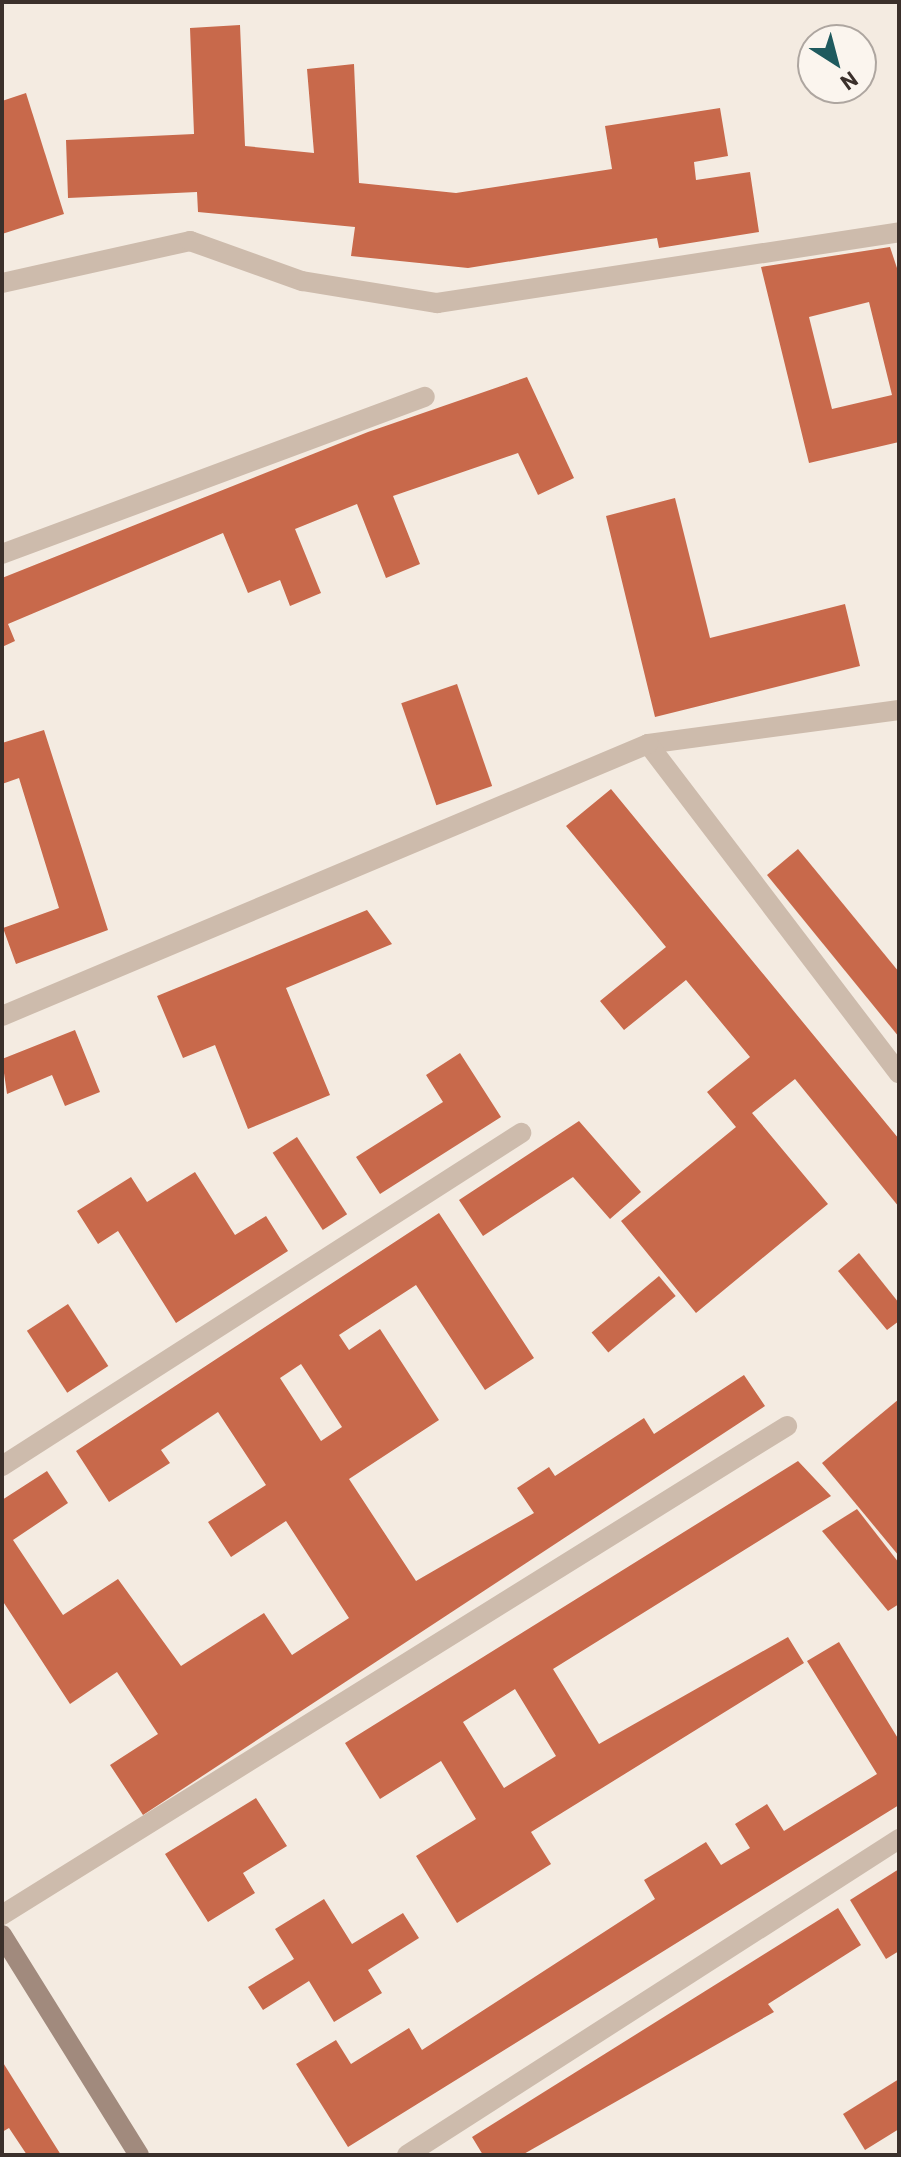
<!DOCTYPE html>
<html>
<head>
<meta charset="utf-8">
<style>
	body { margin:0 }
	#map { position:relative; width:901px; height:2157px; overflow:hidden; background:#f4ebe1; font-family:Barlow,sans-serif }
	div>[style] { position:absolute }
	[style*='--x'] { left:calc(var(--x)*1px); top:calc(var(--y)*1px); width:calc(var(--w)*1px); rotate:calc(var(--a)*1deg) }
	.building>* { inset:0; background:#c8694b; transform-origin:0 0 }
	.lane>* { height:20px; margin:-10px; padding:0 10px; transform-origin:10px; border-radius:10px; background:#cdbbac }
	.street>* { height:20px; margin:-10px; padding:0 10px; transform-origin:10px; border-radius:10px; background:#cdbbac }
	.secondary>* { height:20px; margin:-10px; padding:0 10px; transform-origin:10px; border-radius:10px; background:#a18a7d }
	span { translate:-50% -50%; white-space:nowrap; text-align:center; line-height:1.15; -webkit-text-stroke:6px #fbf5ee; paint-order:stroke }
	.frame { position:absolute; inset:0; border:4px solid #3b302b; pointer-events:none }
	.north { position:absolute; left:797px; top:24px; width:80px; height:80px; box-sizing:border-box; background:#fbf5ee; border:2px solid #aea6a0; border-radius:50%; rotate:144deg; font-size:22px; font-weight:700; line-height:32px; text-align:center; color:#3b302b }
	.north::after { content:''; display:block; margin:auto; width:28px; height:36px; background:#1f5a5e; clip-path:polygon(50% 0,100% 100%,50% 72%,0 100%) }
</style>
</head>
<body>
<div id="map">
	<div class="building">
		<i style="clip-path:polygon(240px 25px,245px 146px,314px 153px,307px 69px,354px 64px,359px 183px,456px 193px,612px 169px,605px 126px,720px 108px,728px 156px,694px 162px,696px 180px,750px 172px,759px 232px,659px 248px,657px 238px,468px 268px,351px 256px,355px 227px,198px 212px,197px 192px,68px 198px,66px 140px,194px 134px,190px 28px)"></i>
		<i style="clip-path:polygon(26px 93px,64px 214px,2px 234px,2px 101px)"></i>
		<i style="clip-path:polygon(evenodd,890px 247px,899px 274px,899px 442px,809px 463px,761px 267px,890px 247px,869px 302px,892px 395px,832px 409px,809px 317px,869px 302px)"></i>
		<i style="clip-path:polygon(527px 377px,574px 478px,538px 495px,518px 453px,393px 496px,420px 564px,386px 578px,357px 504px,295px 529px,321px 593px,290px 606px,280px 580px,248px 593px,223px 533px,8px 624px,15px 641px,2px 647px,2px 578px,368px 432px)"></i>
		<i style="clip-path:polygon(675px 498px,710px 638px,845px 604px,860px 666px,655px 717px,606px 516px)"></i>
		<i style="left:457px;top:684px;width:108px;height:59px;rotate:71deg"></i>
		<i style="clip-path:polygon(44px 730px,108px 930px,16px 964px,3px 928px,59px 908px,19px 778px,2px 784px,2px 743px)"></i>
		<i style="clip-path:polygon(611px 789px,899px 1139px,899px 1207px,795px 1079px,752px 1113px,828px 1204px,696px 1313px,621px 1221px,736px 1127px,707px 1092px,750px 1057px,686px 980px,624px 1030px,600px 1001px,666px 947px,566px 826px)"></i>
		<i style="clip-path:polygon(798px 849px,899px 972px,899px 1037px,767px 875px)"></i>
		<i style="clip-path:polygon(367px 910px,392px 944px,286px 988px,330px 1095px,248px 1129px,215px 1045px,183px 1058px,157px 996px)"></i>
		<i style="clip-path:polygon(75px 1030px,100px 1092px,65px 1106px,52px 1075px,7px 1094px,2px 1059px)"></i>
		<i style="clip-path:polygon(460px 1053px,501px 1117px,380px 1194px,356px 1157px,443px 1102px,426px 1075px)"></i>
		<i style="clip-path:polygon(579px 1121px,641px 1192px,610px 1219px,573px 1177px,483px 1236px,459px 1200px)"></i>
		<i style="left:297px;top:1137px;width:92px;height:29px;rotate:57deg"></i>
		<i style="clip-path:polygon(195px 1172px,235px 1235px,266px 1216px,288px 1251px,176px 1323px,118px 1231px,98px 1244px,77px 1211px,131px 1177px,147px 1202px)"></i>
		<i style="clip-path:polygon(evenodd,439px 1213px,534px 1358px,485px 1390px,416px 1285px,339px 1335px,349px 1350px,380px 1329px,439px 1420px,349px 1479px,416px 1581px,534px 1513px,517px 1488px,549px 1467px,555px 1476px,644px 1418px,654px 1434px,744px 1375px,765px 1406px,143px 1815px,110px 1765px,158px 1734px,117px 1672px,70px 1704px,2px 1600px,2px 1500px,47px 1471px,68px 1503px,13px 1540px,63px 1615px,118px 1579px,181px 1666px,264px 1613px,292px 1655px,349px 1618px,286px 1521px,231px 1557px,208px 1522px,266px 1485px,218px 1412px,161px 1450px,170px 1463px,109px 1502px,76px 1451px,439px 1213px,301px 1364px,342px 1427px,321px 1441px,280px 1378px,301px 1364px)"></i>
		<i style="clip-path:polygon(859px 1253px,899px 1303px,899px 1321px,887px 1330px,838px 1271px)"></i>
		<i style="left:659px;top:1276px;width:26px;height:88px;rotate:50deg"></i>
		<i style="left:68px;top:1304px;width:74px;height:49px;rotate:57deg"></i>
		<i style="clip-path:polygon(899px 1399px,899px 1556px,822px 1463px)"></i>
		<i style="clip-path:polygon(evenodd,798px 1461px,831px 1496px,553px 1669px,599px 1744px,788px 1637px,804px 1663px,531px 1832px,551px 1864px,457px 1923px,416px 1856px,476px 1819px,441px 1761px,380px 1799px,345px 1743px,798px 1461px,515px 1689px,556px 1756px,504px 1788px,463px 1722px,515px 1689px)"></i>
		<i style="clip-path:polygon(857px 1509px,899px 1563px,899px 1604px,888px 1611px,822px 1531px)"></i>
		<i style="clip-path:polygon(839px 1642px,899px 1740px,899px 1805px,348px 2147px,296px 2064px,336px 2040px,351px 2064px,409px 2028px,422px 2050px,655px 1899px,644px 1880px,677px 1860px,706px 1842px,721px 1865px,750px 1848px,735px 1824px,767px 1804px,784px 1831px,877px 1774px,807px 1661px)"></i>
		<i style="clip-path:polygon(256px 1798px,287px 1846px,243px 1873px,255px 1893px,208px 1922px,165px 1854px)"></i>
		<i style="clip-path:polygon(899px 1869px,899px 1951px,886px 1959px,850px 1900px)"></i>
		<i style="clip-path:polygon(324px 1899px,352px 1944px,403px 1913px,419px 1938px,368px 1970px,382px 1993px,334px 2022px,309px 1981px,263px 2010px,248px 1987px,294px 1959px,275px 1929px)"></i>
		<i style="clip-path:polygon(838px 1908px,861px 1945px,768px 2004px,774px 2012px,522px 2155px,483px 2155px,472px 2137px)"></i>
		<i style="clip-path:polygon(2px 2061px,17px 2085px,61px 2155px,27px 2155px,9px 2128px,2px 2132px)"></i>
		<i style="clip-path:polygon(899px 2079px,899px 2129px,865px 2150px,843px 2114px)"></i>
	</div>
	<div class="lane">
		<i style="--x:2;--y:1466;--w:617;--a:-32.68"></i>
		<i style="--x:2;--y:1915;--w:925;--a:-31.92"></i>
		<i style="--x:407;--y:2155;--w:585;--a:-32.71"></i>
	</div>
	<div class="street">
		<i style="--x:2;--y:283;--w:193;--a:-12.6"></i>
		<i style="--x:190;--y:241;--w:119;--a:19.7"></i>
		<i style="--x:302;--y:281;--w:137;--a:9.3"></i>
		<i style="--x:437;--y:303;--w:467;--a:-8.7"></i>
		<i style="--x:2;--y:554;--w:451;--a:-20.4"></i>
		<i style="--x:899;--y:710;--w:253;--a:172.3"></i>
		<i style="--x:648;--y:744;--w:414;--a:52.7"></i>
		<i style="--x:2;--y:1016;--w:701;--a:-22.83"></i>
	</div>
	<div class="secondary">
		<i style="--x:2;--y:1935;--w:259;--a:58.1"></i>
	</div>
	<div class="frame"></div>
	<div class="north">N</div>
</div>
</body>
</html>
